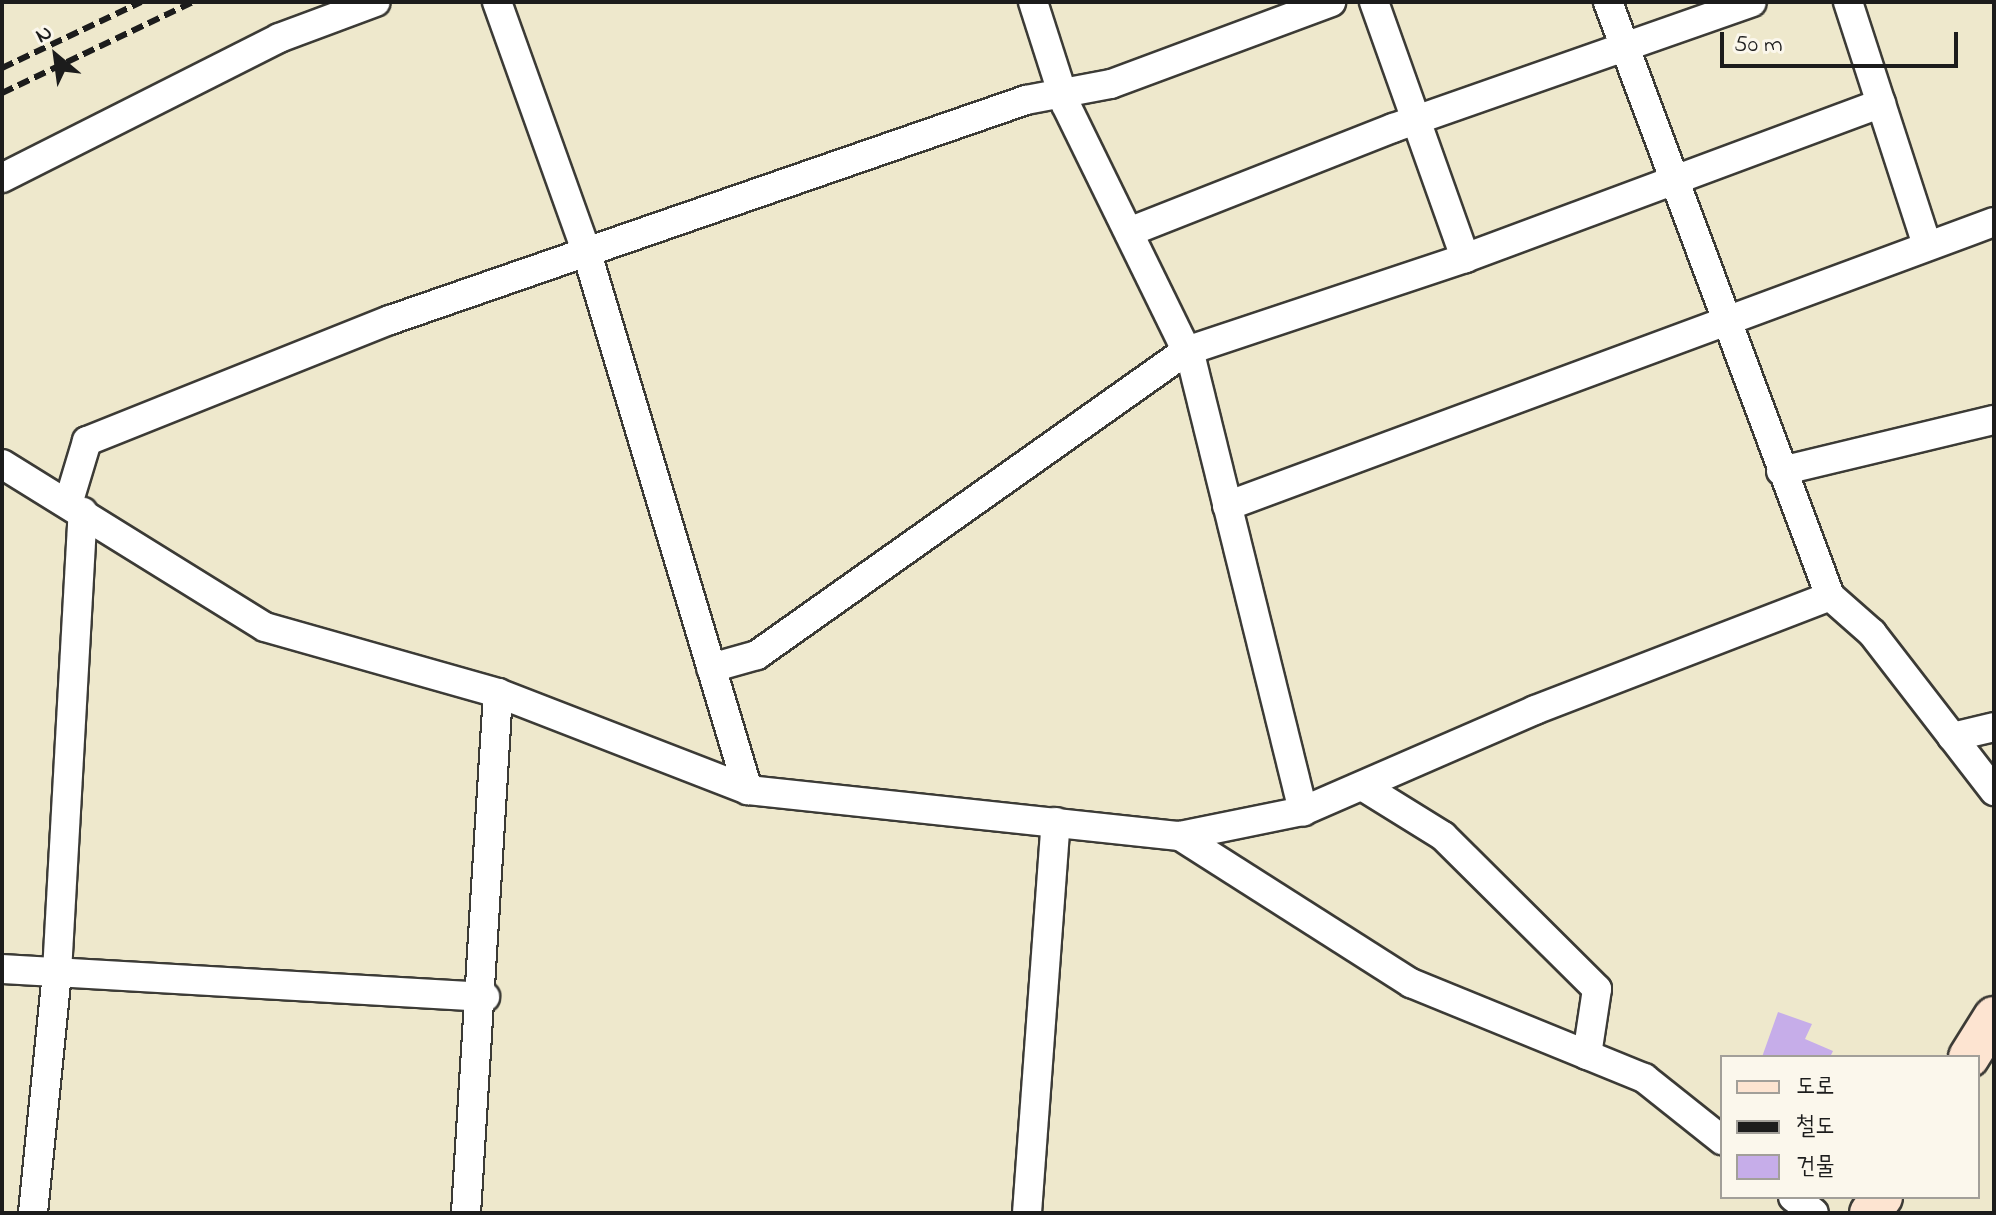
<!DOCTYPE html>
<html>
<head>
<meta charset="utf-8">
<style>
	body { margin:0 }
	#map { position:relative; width:1996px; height:1215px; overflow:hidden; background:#eee8cc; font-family:"Indie Flower","Poor Story",sans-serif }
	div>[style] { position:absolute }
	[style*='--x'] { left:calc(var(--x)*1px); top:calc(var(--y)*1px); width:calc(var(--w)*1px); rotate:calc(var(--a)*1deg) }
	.building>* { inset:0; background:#c6ade9 }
	.roads { filter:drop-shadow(2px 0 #3c3b36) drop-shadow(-2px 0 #3c3b36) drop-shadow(0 2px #3c3b36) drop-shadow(0 -2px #3c3b36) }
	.street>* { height:28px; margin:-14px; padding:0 14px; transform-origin:14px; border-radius:14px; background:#fff }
	.secondary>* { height:40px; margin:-20px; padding:0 20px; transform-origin:20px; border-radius:20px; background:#fde4d1 }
	.rail>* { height:6px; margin-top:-3px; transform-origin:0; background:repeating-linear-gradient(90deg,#1c1c1c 0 12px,transparent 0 18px) }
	span { translate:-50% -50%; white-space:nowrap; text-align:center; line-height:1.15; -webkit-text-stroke:8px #fbf7ec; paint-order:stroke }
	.frame { position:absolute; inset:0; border:4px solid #1c1c1c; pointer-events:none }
	.legend { position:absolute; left:1720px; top:1055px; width:260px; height:144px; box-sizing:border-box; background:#fbf7ec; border:2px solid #a29f99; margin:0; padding:10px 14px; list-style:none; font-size:24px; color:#1c1c1c }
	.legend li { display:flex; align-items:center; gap:16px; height:40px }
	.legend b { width:40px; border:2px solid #a29f99 }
	.north { position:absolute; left:16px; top:16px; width:80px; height:80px; -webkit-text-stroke:6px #fbf7ec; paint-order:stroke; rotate:331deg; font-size:22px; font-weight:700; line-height:32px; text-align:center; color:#1c1c1c }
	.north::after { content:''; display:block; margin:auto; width:28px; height:36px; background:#1c1c1c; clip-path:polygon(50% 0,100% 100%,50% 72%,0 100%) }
	.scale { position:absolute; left:1720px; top:32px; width:238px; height:36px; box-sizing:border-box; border:4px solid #1c1c1c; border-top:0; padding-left:10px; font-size:24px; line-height:28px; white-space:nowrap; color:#1c1c1c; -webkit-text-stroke:6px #fbf7ec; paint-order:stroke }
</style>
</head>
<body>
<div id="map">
	<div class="building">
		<i style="clip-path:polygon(1778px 1012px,1812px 1024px,1805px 1039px,1833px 1051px,1830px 1057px,1762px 1057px)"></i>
	</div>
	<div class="roads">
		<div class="street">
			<i style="--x:497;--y:2;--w:263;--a:70.3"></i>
			<i style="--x:586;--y:250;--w:564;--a:73.3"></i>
			<i style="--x:1033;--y:2;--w:108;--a:72.2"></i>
			<i style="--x:1066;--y:105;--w:286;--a:63.9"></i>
			<i style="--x:1192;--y:362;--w:463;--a:76.1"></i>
			<i style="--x:1374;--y:2;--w:272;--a:70.4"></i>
			<i style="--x:1608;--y:2;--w:634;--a:69.51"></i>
			<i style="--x:1830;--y:596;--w:56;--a:41.4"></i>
			<i style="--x:1872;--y:633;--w:200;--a:52.3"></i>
			<i style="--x:1848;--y:2;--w:252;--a:72"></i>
			<i style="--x:2;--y:178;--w:310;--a:-26.8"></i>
			<i style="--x:279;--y:38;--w:103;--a:-20.4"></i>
			<i style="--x:1129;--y:232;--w:284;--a:-21.5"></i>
			<i style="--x:1393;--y:128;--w:380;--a:-19.3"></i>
			<i style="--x:2;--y:464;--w:309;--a:31.8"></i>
			<i style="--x:265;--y:627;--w:242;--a:15.8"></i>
			<i style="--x:498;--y:693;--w:268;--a:21.2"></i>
			<i style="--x:748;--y:790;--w:434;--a:6.1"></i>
			<i style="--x:1180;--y:836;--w:274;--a:32.5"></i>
			<i style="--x:1411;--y:983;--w:252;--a:22.2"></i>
			<i style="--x:1644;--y:1078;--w:100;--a:38.5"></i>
			<i style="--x:1781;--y:471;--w:219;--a:-13.5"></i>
			<i style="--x:68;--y:504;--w:66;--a:-73.2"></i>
			<i style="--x:87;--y:441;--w:326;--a:-21.8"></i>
			<i style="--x:390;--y:320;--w:673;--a:-19.08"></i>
			<i style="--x:1026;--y:100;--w:86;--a:-10.7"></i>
			<i style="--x:1111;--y:84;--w:235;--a:-20.4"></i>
			<i style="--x:1227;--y:506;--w:818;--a:-20.32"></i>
			<i style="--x:711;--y:668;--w:48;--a:-15.8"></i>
			<i style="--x:757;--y:655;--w:526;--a:-35.32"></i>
			<i style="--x:1186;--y:351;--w:294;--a:-18.4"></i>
			<i style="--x:1465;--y:258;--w:444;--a:-20.4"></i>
			<i style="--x:1952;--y:737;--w:43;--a:-13.4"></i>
			<i style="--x:1364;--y:787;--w:93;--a:31.8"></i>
			<i style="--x:1443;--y:836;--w:217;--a:44.8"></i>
			<i style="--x:1597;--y:989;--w:67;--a:98.6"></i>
			<i style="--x:1180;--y:836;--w:126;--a:-11.5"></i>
			<i style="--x:1303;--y:811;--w:253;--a:-23.5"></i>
			<i style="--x:1535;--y:710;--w:316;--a:-21.1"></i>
			<i style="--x:2;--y:969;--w:484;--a:3.3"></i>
			<i style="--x:1793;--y:1197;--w:26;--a:37"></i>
			<i style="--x:33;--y:1213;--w:242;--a:-84.3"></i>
			<i style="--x:57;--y:972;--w:461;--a:-86.8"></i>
			<i style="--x:466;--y:1213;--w:521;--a:-86.48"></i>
			<i style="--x:1027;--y:1213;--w:392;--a:-85.8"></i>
		</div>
		<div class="secondary">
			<i style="--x:1969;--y:1057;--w:47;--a:-58"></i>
			<i style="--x:1870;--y:1213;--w:20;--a:-53"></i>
		</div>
	</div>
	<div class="rail">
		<i style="--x:2;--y:68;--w:154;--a:-25.4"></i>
		<i style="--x:2;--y:93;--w:212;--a:-25.5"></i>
	</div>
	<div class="frame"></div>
	<ul class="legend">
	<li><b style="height:10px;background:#fde4d1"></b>도로</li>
	<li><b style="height:10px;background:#1c1c1c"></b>철도</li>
	<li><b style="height:22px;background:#c6ade9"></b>건물</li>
	</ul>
	<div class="north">N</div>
	<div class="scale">50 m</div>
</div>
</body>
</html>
